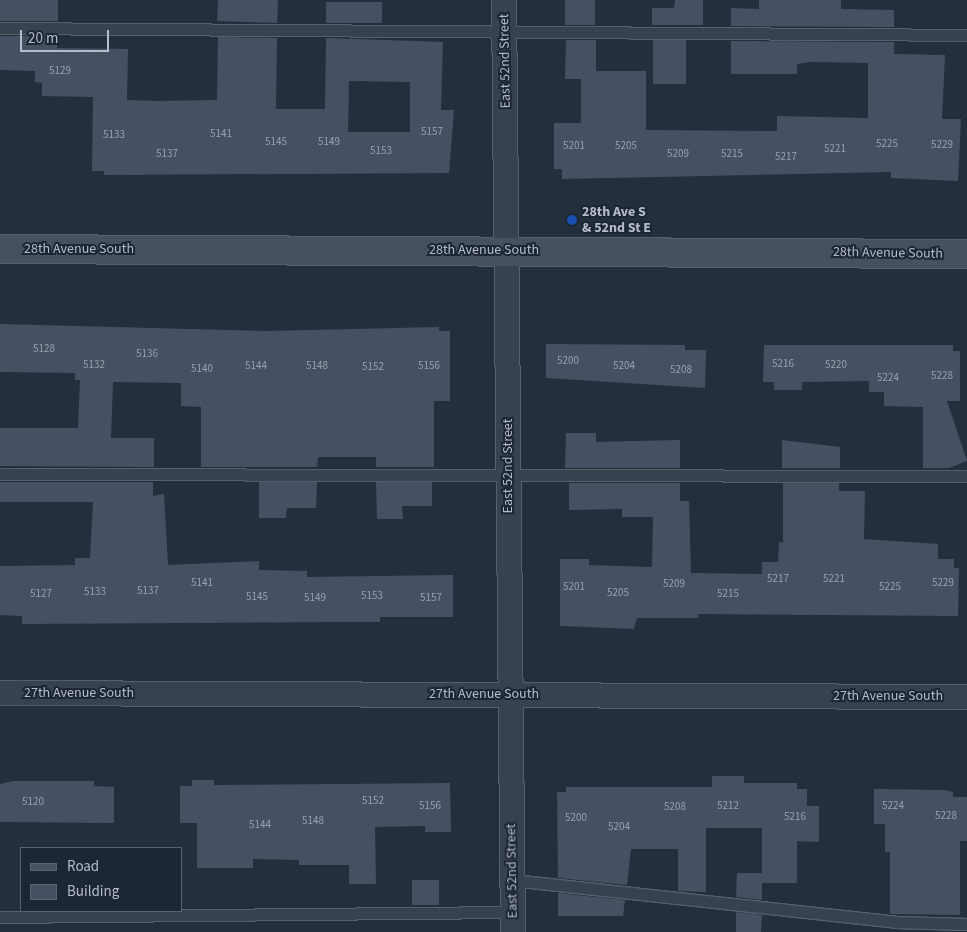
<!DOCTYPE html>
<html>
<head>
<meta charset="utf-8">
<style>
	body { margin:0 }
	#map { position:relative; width:967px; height:932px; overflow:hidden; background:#242f3e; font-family:"Source Sans 3",sans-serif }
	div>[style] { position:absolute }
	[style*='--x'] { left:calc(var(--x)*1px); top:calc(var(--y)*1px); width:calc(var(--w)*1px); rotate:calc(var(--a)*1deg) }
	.building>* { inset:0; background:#455162; transform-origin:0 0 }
	.roads { filter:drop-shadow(1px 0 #565f6c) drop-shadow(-1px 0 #565f6c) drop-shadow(0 1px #565f6c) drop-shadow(0 -1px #565f6c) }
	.lane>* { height:11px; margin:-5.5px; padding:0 5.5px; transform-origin:5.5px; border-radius:5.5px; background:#38414e }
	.street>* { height:24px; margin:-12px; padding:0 12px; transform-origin:12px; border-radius:12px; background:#38414e }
	.secondary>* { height:28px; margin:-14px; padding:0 14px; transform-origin:14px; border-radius:14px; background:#465061 }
	.dots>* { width:14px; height:14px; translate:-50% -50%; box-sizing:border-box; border:2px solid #1d2633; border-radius:50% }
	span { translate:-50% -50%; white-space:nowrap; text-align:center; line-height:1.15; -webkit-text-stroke:4px #1d2633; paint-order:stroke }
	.number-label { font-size:11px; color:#98a1af }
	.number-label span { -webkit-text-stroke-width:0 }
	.street-label { font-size:14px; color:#b4bcc9 }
	.poi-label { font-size:14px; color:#b4bcc9; font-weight:700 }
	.left { translate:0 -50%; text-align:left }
	.legend { position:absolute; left:20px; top:847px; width:162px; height:65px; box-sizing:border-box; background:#1d2633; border:1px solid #59626f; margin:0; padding:6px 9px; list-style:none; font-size:15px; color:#b4bcc9 }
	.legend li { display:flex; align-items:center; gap:10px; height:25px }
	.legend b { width:25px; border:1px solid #59626f }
	.scale { position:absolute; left:20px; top:30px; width:89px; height:22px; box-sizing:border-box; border:2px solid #b4bcc9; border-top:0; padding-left:6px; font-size:15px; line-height:18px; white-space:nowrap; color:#b4bcc9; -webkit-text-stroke:4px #1d2633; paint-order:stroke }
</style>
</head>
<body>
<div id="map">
	<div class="building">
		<i style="left:0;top:0;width:58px;height:21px"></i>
		<i style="left:278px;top:0;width:23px;height:60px;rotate:92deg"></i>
		<i style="left:565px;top:0;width:30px;height:25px"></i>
		<i style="clip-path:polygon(675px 0,703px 0,703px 25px,652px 25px,652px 8px,674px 8px)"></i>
		<i style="clip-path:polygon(759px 0,841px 0,841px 9px,894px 10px,894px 27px,731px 26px,731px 8px,759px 9px)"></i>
		<i style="left:326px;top:2px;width:56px;height:21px"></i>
		<i style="clip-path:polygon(evenodd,0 36px,58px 36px,57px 48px,128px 49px,127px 100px,157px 101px,217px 100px,218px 37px,277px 38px,276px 109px,325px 109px,326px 38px,443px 42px,441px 110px,454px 110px,449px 173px,104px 175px,104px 171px,92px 171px,93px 97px,42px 96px,42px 83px,35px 82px,35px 71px,0 70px,0 36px,349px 81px,410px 82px,410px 132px,348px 132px,349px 81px)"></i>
		<i style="clip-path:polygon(566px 40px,596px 40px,596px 71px,646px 71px,646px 130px,777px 131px,777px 116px,868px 118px,868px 63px,810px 62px,797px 64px,797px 74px,731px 74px,731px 41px,894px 42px,894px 54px,945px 55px,942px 119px,961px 119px,958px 181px,891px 178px,891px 172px,562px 179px,562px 169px,554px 169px,554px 123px,581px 123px,581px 79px,565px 79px)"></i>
		<i style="left:653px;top:40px;width:33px;height:44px"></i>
		<i style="clip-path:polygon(0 324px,266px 331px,439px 327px,439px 331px,450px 331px,450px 401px,434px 401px,434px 467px,376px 467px,376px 457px,318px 457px,317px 467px,201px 467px,201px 407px,181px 406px,181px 383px,113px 382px,111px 438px,154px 438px,154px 467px,0 466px,0 428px,78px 428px,80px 380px,75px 380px,75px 373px,0 372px)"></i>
		<i style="clip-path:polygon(546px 344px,685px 345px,685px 350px,706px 350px,705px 388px,546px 378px)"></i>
		<i style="clip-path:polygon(764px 345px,953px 345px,953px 351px,960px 351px,960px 401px,947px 401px,967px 461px,949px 468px,923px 468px,923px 407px,884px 406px,884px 392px,869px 392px,869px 381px,802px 382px,802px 390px,774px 390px,774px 382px,763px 382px)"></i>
		<i style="clip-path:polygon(566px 433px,596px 433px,596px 442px,680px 440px,680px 468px,565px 468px)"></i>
		<i style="clip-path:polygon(782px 440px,840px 447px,840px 468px,782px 468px)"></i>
		<i style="clip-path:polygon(0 482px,153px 482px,153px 496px,164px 494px,168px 565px,259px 561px,259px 570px,307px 571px,307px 577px,453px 575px,453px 617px,380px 617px,380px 622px,344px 622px,22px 624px,22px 616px,0 615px,0 566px,75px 565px,75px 558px,90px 558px,93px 502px,0 502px)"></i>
		<i style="clip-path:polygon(259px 482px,317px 482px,316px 508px,287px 508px,286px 518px,259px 518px)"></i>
		<i style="clip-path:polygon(376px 482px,432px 482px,432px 506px,402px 506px,403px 519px,377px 519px)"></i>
		<i style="clip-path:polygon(569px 483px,680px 483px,680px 501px,689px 501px,691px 573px,762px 574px,762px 562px,778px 562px,779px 542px,783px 543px,783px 483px,839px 483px,839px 491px,865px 491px,864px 539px,938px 544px,938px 559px,954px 559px,954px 568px,959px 568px,958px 616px,698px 614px,698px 618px,637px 618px,634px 629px,560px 626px,560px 559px,589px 559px,589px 565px,652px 567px,653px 517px,622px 517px,622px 509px,569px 510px)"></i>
		<i style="clip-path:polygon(712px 776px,744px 776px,744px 783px,797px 783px,797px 789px,807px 789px,807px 806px,819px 806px,819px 842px,797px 841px,797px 883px,762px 883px,762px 874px,762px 900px,736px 897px,737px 873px,762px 873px,762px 828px,706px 828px,706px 892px,678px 891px,678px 849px,631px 849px,627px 885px,558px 878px,557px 792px,566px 792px,566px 787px,712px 787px)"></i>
		<i style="clip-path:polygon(192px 780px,214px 780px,214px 785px,450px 783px,451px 832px,425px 832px,425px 826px,375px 827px,376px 884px,349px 884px,349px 865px,299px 865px,299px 860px,253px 859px,253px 868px,197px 868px,197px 823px,180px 823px,180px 786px,192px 786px)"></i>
		<i style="clip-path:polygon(13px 781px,94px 781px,94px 786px,114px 787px,114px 823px,0 822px,0 784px)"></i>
		<i style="clip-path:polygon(874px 789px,944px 790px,953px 792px,953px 797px,967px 797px,967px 841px,960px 841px,960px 915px,890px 914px,890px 852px,885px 852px,885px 824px,874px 824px)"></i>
		<i style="left:412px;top:880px;width:27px;height:25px"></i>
		<i style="clip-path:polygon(558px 893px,625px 900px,623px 916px,558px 916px)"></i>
		<i style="clip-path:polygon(736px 912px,762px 915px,761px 932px,736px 932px)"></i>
	</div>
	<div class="roads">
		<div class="lane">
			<i style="--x:0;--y:28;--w:967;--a:0.41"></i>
			<i style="--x:0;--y:474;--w:967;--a:0.12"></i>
			<i style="--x:512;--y:880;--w:386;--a:6.2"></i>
			<i style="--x:896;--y:922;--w:71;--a:1.6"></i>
			<i style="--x:0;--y:917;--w:513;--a:-0.56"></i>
		</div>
		<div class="street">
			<i style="--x:504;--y:0;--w:932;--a:89.45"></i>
			<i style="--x:0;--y:693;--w:967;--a:0.24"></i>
		</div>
		<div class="secondary">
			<i style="--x:0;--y:249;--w:967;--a:0.3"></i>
		</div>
	</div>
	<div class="dots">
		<i style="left:572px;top:220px;background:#1a4fb4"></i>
	</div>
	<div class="number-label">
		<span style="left:60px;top:71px">5129</span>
		<span style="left:432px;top:132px">5157</span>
		<span style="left:221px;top:134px">5141</span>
		<span style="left:114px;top:135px">5133</span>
		<span style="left:276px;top:142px">5145</span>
		<span style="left:329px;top:142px">5149</span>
		<span style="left:887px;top:144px">5225</span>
		<span style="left:942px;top:145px">5229</span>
		<span style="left:574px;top:146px">5201</span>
		<span style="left:626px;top:146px">5205</span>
		<span style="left:835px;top:149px">5221</span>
		<span style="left:381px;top:151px">5153</span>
		<span style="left:167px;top:154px">5137</span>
		<span style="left:678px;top:154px">5209</span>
		<span style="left:732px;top:154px">5215</span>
		<span style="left:786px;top:157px">5217</span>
		<span style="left:44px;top:349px">5128</span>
		<span style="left:147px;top:354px">5136</span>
		<span style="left:568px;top:361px">5200</span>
		<span style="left:783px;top:364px">5216</span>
		<span style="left:94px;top:365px">5132</span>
		<span style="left:836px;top:365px">5220</span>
		<span style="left:256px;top:366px">5144</span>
		<span style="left:317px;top:366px">5148</span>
		<span style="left:429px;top:366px">5156</span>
		<span style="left:624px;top:366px">5204</span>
		<span style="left:373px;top:367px">5152</span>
		<span style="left:202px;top:369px">5140</span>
		<span style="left:681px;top:370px">5208</span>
		<span style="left:942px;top:376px">5228</span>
		<span style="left:888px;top:378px">5224</span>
		<span style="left:778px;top:579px">5217</span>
		<span style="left:834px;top:579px">5221</span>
		<span style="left:202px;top:583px">5141</span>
		<span style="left:943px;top:583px">5229</span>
		<span style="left:674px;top:584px">5209</span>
		<span style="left:574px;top:587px">5201</span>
		<span style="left:890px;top:587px">5225</span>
		<span style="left:148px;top:591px">5137</span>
		<span style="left:95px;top:592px">5133</span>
		<span style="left:618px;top:593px">5205</span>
		<span style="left:41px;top:594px">5127</span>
		<span style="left:728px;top:594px">5215</span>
		<span style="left:372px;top:596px">5153</span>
		<span style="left:257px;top:597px">5145</span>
		<span style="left:315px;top:598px">5149</span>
		<span style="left:431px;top:598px">5157</span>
		<span style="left:373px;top:801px">5152</span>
		<span style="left:33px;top:802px">5120</span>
		<span style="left:430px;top:806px">5156</span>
		<span style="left:728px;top:806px">5212</span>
		<span style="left:893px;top:806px">5224</span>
		<span style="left:675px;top:807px">5208</span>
		<span style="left:946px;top:816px">5228</span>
		<span style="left:795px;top:817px">5216</span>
		<span style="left:576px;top:818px">5200</span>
		<span style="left:313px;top:821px">5148</span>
		<span style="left:260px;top:825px">5144</span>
		<span style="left:619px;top:827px">5204</span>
	</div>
	<div class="street-label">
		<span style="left:505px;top:61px;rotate:-91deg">East 52nd Street</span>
		<span style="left:79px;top:249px">28th Avenue South</span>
		<span style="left:484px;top:250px">28th Avenue South</span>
		<span style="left:888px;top:253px;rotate:1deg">28th Avenue South</span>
		<span style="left:508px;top:466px;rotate:-90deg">East 52nd Street</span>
		<span style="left:79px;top:693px">27th Avenue South</span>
		<span style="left:484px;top:694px">27th Avenue South</span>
		<span style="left:888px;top:696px">27th Avenue South</span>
		<span style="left:512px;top:871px;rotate:-91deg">East 52nd Street</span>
	</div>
	<div class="poi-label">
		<span class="left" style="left:582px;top:220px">28th Ave S<br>&amp; 52nd St E</span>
	</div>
	<ul class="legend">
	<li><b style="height:6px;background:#465061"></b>Road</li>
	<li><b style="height:14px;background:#455162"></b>Building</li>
	</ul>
	<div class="scale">20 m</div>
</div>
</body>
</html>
